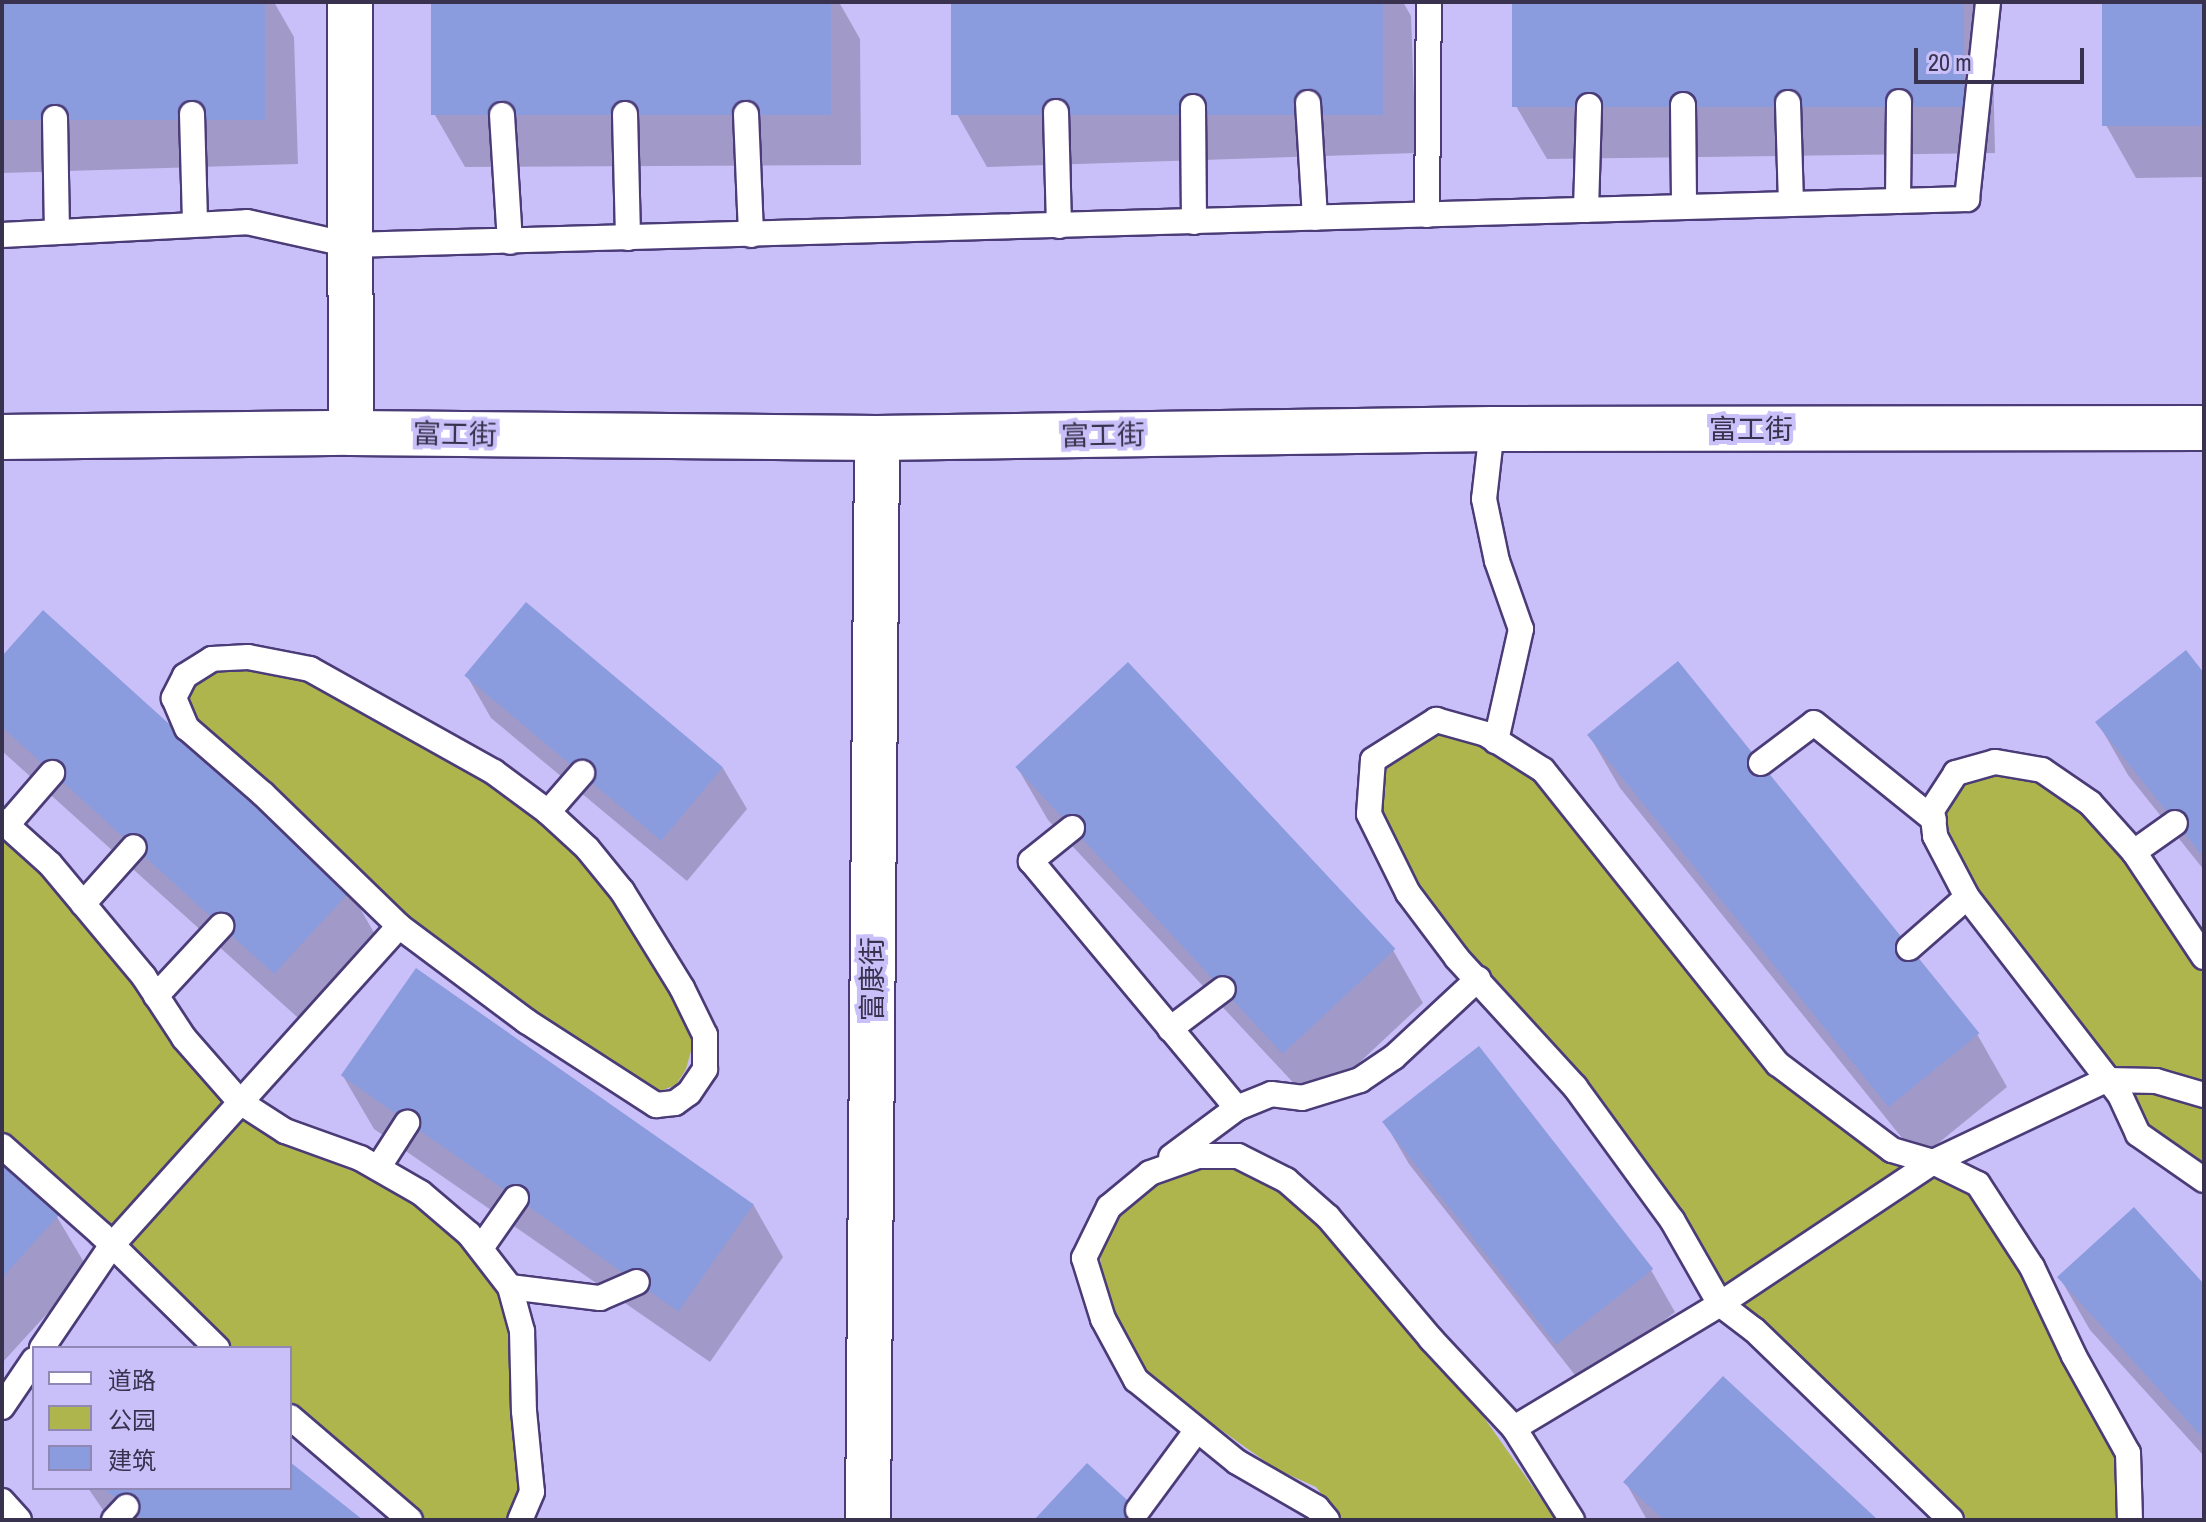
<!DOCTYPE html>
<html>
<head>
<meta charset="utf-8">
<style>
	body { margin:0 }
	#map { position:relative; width:2206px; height:1522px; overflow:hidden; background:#cac0f9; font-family:"Archivo Narrow","Noto Sans SC",sans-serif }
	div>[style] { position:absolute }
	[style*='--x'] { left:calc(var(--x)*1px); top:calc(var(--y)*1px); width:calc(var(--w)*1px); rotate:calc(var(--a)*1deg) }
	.green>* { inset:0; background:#aeb54d }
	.shadow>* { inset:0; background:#0003 }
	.building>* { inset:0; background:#8b9cde; transform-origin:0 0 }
	.roads { filter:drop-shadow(2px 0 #4b3c78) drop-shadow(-2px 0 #4b3c78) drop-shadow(0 2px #4b3c78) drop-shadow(0 -2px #4b3c78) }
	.service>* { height:24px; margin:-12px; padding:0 12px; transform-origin:12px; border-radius:12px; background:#fff }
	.minor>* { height:44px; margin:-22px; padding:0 22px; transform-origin:22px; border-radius:22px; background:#fff }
	.tertiary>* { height:44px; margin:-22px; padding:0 22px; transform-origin:22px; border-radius:22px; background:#fff }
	span { translate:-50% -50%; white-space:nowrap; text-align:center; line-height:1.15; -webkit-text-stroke:8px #cac0f9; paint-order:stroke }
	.street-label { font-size:28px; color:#38324e }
	.frame { position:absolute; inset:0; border:4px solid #38324e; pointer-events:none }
	.legend { position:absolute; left:32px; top:1346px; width:260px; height:144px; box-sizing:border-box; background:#cac0f9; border:2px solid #9087b5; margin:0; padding:10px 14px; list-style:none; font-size:24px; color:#38324e }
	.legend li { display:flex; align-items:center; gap:16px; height:40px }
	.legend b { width:40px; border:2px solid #9087b5 }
	.scale { position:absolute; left:1914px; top:48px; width:170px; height:36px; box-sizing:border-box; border:4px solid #38324e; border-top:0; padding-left:10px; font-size:24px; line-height:28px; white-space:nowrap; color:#38324e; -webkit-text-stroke:6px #cac0f9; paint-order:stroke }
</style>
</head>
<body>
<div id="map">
	<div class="green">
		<i style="clip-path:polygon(238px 666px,306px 679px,518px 798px,603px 876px,696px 1033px,686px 1069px,676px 1085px,652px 1094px,604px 1065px,414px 927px,194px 726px,180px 700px,210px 667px)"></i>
		<i style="clip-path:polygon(1437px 724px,1485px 740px,1539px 774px,1770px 1064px,1920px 1165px,1723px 1298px,1416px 896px,1374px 812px,1377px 763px)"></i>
		<i style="clip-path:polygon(1994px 769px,2040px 778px,2086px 807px,2204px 968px,2204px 1090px,2109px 1075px,2041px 986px,1942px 839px,1939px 814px,1958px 780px)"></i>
		<i style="clip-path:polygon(2px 832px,46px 868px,226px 1103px,112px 1236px,2px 1136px)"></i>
		<i style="clip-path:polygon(2117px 1085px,2204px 1101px,2204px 1174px,2142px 1131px)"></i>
		<i style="clip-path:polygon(242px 1113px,276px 1141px,416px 1196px,461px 1239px,501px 1289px,513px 1334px,527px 1490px,514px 1520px,427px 1520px,408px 1507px,290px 1405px,290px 1348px,229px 1348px,128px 1246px)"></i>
		<i style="clip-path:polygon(1195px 1164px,1236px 1165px,1280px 1187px,1327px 1230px,1461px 1385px,1556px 1520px,1342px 1520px,1316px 1487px,1276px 1469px,1151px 1380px,1105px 1294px,1100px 1256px,1118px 1210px,1156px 1180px)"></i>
		<i style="clip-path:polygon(1934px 1169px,1977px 1192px,2121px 1453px,2125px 1520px,1965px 1520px,1737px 1302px)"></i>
	</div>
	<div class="shadow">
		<i style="clip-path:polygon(2px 2px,274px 2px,294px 37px,298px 164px,2px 173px)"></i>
		<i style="clip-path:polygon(433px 2px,839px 2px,860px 39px,861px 165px,465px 167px,435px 115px)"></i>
		<i style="clip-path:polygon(953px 2px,1403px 2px,1411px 16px,1416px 153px,987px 167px,957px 114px)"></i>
		<i style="clip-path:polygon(1514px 2px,1982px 2px,1992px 20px,1995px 153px,1547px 159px,1516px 106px)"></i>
		<i style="clip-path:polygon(2104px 2px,2204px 2px,2204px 177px,2136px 178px,2106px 125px)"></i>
		<i style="clip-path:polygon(2px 659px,350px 891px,380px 943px,306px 1025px,2px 751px)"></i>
		<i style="clip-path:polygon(467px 676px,723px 768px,747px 809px,687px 881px,491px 718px)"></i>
		<i style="clip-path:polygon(2204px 676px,2204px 870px,2128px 775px,2098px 723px)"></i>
		<i style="clip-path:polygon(1589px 735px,1977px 1034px,2007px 1087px,1919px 1159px,1620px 788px)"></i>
		<i style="clip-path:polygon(1017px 767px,1393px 950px,1423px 1003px,1314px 1105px,1048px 820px)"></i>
		<i style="clip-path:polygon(343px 1076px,753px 1204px,783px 1257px,710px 1362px,374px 1129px)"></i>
		<i style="clip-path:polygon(1385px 1123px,1651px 1270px,1675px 1312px,1582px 1384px,1409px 1164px)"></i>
		<i style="clip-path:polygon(2px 1166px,57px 1217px,88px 1269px,2px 1363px)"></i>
		<i style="clip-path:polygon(2060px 1278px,2204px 1288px,2204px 1456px,2090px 1330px)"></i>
		<i style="clip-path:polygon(290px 1465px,359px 1520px,110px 1520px,88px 1488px,290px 1488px)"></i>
		<i style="clip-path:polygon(1626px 1483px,1875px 1520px,1647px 1520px)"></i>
	</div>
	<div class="building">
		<i style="left:2px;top:2px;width:263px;height:118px"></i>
		<i style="left:431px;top:2px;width:400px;height:113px"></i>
		<i style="left:951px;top:2px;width:432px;height:113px"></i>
		<i style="left:1512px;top:2px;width:452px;height:105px"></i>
		<i style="left:2102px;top:2px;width:102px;height:124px"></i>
		<i style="left:526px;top:602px;width:257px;height:96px;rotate:40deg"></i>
		<i style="clip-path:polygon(43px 610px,352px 889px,274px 974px,2px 727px,2px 656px)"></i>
		<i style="clip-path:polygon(2186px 650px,2204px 673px,2204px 858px,2095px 722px)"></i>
		<i style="left:1678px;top:661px;width:479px;height:117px;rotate:51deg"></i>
		<i style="left:1128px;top:662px;width:392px;height:154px;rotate:47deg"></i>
		<i style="left:416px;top:968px;width:412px;height:131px;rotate:35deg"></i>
		<i style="left:1479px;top:1046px;width:283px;height:123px;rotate:52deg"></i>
		<i style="clip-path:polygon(2px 1163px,59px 1215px,2px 1278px)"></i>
		<i style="clip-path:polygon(2134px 1207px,2204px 1284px,2204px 1439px,2057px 1277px)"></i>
		<i style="clip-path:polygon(1723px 1376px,1878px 1520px,1664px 1520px,1623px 1482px)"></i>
		<i style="clip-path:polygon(290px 1462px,363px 1520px,143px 1520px,103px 1488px,290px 1488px)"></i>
		<i style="clip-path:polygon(1087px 1463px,1138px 1510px,1149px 1520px,1034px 1520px)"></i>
	</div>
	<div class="roads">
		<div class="service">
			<i style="--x:1308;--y:103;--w:115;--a:86.5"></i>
			<i style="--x:1788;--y:103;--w:101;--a:88.3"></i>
			<i style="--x:1683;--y:105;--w:102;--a:89.4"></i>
			<i style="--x:1193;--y:107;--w:115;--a:89.5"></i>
			<i style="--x:1056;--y:112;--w:114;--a:88.5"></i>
			<i style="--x:192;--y:114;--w:110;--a:88.4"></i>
			<i style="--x:625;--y:114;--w:124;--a:88.6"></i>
			<i style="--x:746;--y:114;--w:121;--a:87.6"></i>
			<i style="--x:502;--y:115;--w:127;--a:86.4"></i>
			<i style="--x:55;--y:118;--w:114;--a:89"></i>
			<i style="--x:1898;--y:201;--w:99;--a:-89.4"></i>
			<i style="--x:1586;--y:210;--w:104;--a:-88.3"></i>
			<i style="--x:1427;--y:215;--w:213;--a:-89.5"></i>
			<i style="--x:2;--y:235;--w:245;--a:-3"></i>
			<i style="--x:247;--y:222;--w:106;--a:12.6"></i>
			<i style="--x:350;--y:245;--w:1618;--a:-1.63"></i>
			<i style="--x:1967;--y:199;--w:198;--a:-83.9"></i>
			<i style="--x:1492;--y:429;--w:70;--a:96.5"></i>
			<i style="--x:1484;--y:499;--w:63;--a:78.2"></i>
			<i style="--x:1497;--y:561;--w:72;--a:70.6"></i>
			<i style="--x:1521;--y:629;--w:115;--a:102.6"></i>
			<i style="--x:1761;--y:763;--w:66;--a:-37"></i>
			<i style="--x:1814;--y:723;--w:154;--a:38.9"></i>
			<i style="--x:548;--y:812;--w:52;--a:-48.9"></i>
			<i style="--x:2;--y:821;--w:64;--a:41.9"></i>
			<i style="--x:50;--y:864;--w:147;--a:50.2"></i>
			<i style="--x:144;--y:977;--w:73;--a:56.7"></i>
			<i style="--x:184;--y:1038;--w:85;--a:48.8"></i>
			<i style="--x:240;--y:1102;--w:54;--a:32.8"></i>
			<i style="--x:285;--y:1131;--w:80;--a:19.8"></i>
			<i style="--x:360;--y:1158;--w:70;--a:29.8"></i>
			<i style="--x:421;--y:1193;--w:63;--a:40.5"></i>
			<i style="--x:469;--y:1234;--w:67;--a:52.3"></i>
			<i style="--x:510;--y:1287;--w:46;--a:74.7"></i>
			<i style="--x:522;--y:1331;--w:80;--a:88.6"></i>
			<i style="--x:524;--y:1411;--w:81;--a:84.4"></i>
			<i style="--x:532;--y:1492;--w:30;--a:113"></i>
			<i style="--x:7;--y:825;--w:69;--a:-49.1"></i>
			<i style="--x:1072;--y:828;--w:53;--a:141.2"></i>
			<i style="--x:1031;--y:861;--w:322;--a:50.2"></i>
			<i style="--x:1237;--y:1108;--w:82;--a:143.4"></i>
			<i style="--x:2134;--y:852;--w:50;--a:-35.3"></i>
			<i style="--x:83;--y:904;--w:76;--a:-48.2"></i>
			<i style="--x:1909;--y:948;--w:77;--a:-41.3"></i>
			<i style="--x:2204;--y:957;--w:126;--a:-123.7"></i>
			<i style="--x:2134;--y:852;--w:66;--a:-131.9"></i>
			<i style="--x:2090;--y:803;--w:58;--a:-145.5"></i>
			<i style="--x:2042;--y:770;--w:48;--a:-170.3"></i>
			<i style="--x:1995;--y:762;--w:41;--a:164.2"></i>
			<i style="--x:1956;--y:773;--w:44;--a:123"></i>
			<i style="--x:1932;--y:810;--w:26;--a:83"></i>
			<i style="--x:1935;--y:836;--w:69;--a:62.3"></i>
			<i style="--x:1967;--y:897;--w:250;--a:52.3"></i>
			<i style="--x:2120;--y:1095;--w:43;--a:65.2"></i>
			<i style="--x:2138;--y:1134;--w:80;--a:34.9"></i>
			<i style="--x:156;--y:996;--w:96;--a:-47.1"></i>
			<i style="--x:1170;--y:1029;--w:66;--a:-37"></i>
			<i style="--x:1237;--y:1108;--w:37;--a:-22"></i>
			<i style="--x:1271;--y:1094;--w:31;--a:7"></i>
			<i style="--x:1302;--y:1098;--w:61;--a:-17.2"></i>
			<i style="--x:1360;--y:1080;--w:41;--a:-34.1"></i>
			<i style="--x:1394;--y:1057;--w:115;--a:-42.9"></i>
			<i style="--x:2;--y:1146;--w:132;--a:41.6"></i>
			<i style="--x:101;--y:1234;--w:163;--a:44.5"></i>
			<i style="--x:378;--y:1168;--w:54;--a:-57.2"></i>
			<i style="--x:481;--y:1248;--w:61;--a:-55"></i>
			<i style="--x:510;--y:1287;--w:91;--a:7"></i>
			<i style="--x:600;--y:1298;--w:40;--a:-23.4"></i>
			<i style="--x:42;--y:1348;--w:125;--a:-55.8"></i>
			<i style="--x:112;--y:1245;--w:429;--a:-48"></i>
			<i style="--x:399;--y:926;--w:159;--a:36.8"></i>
			<i style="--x:526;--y:1021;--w:155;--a:32.9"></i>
			<i style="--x:656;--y:1105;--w:19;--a:-6"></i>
			<i style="--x:675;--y:1103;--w:17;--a:-36"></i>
			<i style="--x:689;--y:1093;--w:29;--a:-56"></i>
			<i style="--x:705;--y:1069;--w:34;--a:-90"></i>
			<i style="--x:705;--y:1035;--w:52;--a:-116.1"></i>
			<i style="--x:682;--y:988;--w:114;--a:-121.7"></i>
			<i style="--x:622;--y:891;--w:55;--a:-129.1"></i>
			<i style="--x:587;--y:848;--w:53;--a:-137.3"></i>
			<i style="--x:548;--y:812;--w:67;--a:-143.5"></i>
			<i style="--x:494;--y:772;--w:211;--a:-150.8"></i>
			<i style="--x:310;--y:669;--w:63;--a:-169"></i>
			<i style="--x:248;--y:657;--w:36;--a:177"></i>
			<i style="--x:212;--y:659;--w:32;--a:148"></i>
			<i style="--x:185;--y:676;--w:25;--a:117"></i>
			<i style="--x:174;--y:698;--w:33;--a:67"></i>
			<i style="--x:187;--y:728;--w:101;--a:41"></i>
			<i style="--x:263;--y:794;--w:190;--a:44.1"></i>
			<i style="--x:2;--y:1407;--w:57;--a:-55.8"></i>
			<i style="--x:290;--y:1417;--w:158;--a:40.6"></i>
			<i style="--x:1514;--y:1428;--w:240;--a:-31"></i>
			<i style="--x:1720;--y:1304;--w:256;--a:-33.7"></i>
			<i style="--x:1933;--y:1162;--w:191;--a:-25.4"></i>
			<i style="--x:2106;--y:1080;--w:50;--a:1.1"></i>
			<i style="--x:2156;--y:1081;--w:50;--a:16.3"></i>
			<i style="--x:2;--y:1501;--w:25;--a:48"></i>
			<i style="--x:1138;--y:1510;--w:99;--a:-53.6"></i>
			<i style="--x:114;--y:1520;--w:18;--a:-47"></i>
			<i style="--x:1327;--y:1520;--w:16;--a:-130"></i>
			<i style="--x:1317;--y:1508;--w:92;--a:-150.1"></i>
			<i style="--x:1237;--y:1462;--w:130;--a:-140.9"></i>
			<i style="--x:1136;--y:1380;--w:69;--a:-118.4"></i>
			<i style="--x:1103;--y:1319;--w:64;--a:-107.3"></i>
			<i style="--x:1084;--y:1258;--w:57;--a:-63.9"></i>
			<i style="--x:1109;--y:1207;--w:53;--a:-39.7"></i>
			<i style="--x:1150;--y:1173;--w:51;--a:-19.5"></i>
			<i style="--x:1198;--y:1156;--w:40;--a:0"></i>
			<i style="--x:1238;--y:1156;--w:54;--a:26.6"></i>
			<i style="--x:1286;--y:1180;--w:56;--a:41.4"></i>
			<i style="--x:1328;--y:1217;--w:160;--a:49.8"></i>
			<i style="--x:1431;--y:1339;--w:122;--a:47"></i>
			<i style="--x:1514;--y:1428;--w:109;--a:57.8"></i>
			<i style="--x:1951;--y:1520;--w:274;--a:-136"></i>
			<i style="--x:1754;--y:1330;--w:43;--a:-142.6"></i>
			<i style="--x:1720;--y:1304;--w:97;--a:-119.7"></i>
			<i style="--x:1672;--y:1220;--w:165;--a:-126.1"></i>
			<i style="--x:1575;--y:1087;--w:175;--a:-132.5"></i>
			<i style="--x:1457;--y:958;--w:81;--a:-127"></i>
			<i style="--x:1408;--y:893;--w:88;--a:-116.3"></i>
			<i style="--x:1369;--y:814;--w:54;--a:-85.8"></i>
			<i style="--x:1373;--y:760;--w:75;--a:-32.4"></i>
			<i style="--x:1436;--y:720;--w:52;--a:15.6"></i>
			<i style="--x:1486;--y:734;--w:67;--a:32.3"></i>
			<i style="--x:1543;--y:770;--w:376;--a:51.4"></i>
			<i style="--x:1778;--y:1064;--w:143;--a:37"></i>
			<i style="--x:1892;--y:1150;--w:43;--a:16.3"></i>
			<i style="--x:1933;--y:1162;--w:50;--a:26.1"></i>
			<i style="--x:1978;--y:1184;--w:99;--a:57"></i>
			<i style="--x:2032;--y:1267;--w:98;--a:64.7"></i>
			<i style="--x:2074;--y:1356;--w:111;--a:60.9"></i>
			<i style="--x:2128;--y:1453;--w:67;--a:88.3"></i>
		</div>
		<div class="minor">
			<i style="--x:350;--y:2;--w:431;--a:89.9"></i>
			<i style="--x:868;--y:1520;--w:1082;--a:-89.52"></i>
		</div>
		<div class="tertiary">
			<i style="--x:2;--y:437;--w:349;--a:-0.7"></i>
			<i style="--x:351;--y:433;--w:526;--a:0.54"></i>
			<i style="--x:877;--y:438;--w:615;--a:-0.84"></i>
			<i style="--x:1492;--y:429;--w:712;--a:-0.08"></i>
		</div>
	</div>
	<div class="street-label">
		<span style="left:1751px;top:429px">富工街</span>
		<span style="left:455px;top:434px;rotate:1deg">富工街</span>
		<span style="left:1103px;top:435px;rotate:-1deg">富工街</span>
		<span style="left:872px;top:979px;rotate:-90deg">富康街</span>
	</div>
	<div class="frame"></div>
	<ul class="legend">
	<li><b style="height:10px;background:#fff"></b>道路</li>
	<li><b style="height:22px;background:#aeb54d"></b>公园</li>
	<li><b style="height:22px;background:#8b9cde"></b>建筑</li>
	</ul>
	<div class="scale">20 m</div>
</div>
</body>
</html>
